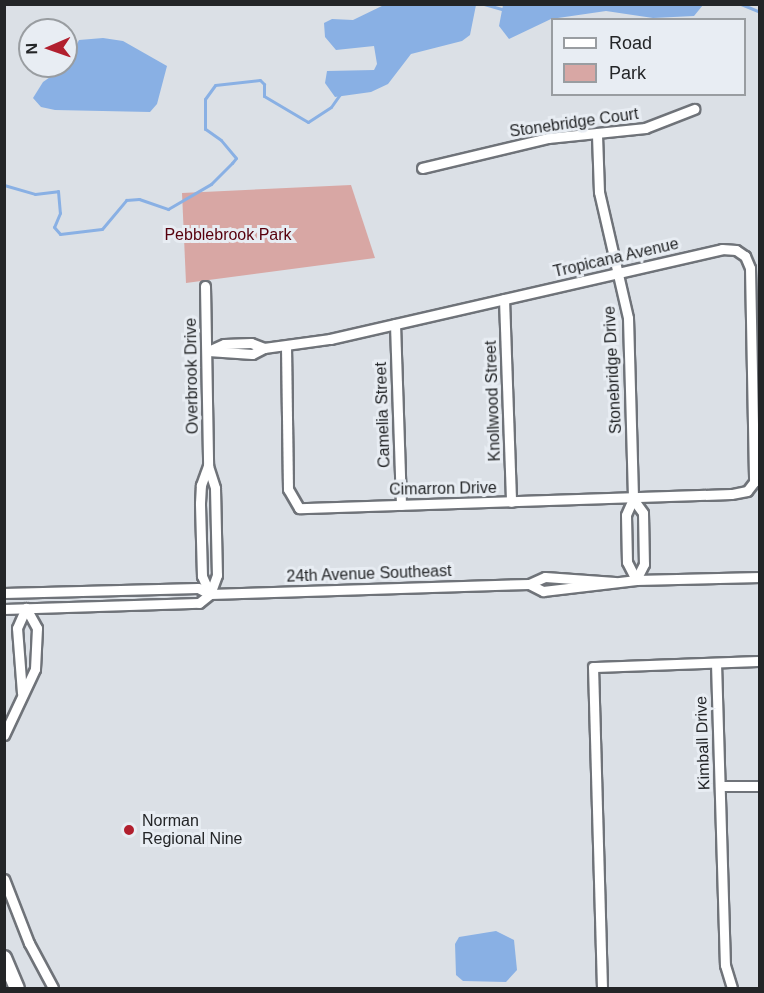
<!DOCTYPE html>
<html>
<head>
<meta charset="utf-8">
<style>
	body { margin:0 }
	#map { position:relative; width:764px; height:993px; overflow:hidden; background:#dbe0e6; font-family:Arial,sans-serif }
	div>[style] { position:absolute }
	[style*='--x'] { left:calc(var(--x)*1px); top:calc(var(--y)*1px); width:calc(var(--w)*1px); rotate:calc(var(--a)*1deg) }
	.green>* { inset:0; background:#d8a7a4 }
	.water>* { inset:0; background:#89b0e4 }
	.stream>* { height:3px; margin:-1.5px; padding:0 1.5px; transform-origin:1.5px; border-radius:1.5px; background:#89b0e4 }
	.roads { filter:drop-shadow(2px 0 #6f7379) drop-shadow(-2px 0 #6f7379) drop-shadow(0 2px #6f7379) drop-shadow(0 -2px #6f7379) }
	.minor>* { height:9px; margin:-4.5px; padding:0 4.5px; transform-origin:4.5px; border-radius:4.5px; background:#fff }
	.highway>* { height:14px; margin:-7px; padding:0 7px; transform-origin:7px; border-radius:7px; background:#fff }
	.dots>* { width:16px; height:16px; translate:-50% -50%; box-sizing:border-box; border:3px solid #e8edf3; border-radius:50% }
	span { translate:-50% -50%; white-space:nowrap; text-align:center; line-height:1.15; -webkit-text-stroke:6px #e8edf3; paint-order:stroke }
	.street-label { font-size:16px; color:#232527 }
	.park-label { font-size:16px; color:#57000d }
	.poi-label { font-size:16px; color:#232527 }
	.left { translate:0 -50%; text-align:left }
	.frame { position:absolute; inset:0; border:6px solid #232527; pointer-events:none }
	.legend { position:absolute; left:551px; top:18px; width:195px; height:78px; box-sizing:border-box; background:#e8edf3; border:2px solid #999da1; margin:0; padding:8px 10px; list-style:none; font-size:18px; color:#232527 }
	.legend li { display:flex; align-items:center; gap:12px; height:30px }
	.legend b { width:30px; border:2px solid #999da1 }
	.north { position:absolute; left:18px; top:18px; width:60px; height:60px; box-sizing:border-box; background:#e8edf3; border:2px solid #999da1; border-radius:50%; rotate:268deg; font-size:16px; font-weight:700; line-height:24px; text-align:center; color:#232527 }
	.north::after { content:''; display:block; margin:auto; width:21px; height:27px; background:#b11f2e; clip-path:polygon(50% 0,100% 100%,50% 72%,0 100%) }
</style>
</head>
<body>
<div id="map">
	<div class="green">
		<i style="clip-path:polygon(351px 185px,375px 258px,186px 283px,182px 193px)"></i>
	</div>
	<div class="water">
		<i style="clip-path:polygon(386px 4px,476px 5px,470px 35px,462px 41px,411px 54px,388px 84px,371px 92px,335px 97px,325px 83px,327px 71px,374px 70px,377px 64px,374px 46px,336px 50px,325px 37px,324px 23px,332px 19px,353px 20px)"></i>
		<i style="clip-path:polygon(503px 5px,503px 4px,703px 5px,694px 16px,653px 18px,606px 11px,551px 19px,509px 39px,499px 26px)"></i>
		<i style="clip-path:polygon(103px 38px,123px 41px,167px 66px,157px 104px,150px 112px,55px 110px,41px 107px,33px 98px,43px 82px,66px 66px,79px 40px)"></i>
		<i style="clip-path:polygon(496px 931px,514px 940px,517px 970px,506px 982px,463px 981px,456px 975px,455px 944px,459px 937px)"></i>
	</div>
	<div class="stream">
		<i style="--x:484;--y:4;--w:22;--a:16"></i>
		<i style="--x:741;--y:4;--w:21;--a:23"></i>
		<i style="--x:4;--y:185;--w:32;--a:16"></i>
		<i style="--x:35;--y:194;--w:23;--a:-7"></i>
		<i style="--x:58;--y:191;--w:22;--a:85"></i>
		<i style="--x:60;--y:213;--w:15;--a:113"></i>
		<i style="--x:54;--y:227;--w:9;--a:49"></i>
		<i style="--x:60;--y:234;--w:42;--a:-6.8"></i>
		<i style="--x:102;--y:229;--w:38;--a:-50"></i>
		<i style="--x:126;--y:200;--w:13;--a:-4"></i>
		<i style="--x:139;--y:199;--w:31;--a:19"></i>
		<i style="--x:168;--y:209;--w:50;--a:-30.2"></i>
		<i style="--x:211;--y:184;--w:30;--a:-45"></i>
		<i style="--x:232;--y:163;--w:6;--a:-51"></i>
		<i style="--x:236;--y:158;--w:23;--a:-130"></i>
		<i style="--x:221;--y:140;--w:19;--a:-145"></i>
		<i style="--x:205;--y:129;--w:30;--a:-90"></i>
		<i style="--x:205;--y:99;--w:17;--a:-54"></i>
		<i style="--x:215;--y:85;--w:45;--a:-6.3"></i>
		<i style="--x:260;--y:80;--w:6;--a:45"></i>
		<i style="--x:264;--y:84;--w:12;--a:90"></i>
		<i style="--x:264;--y:96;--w:51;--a:30.6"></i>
		<i style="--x:308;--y:122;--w:27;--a:-33"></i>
		<i style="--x:331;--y:107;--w:16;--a:-55"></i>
	</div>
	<div class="roads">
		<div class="minor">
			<i style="--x:597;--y:135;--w:57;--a:88"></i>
			<i style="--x:599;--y:192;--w:129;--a:77"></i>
			<i style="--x:628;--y:318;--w:181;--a:88.4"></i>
			<i style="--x:633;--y:499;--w:17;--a:114"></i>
			<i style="--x:626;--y:515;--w:47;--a:88.8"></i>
			<i style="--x:627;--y:562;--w:20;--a:63"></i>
			<i style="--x:422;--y:168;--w:130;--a:-13.4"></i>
			<i style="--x:548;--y:138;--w:98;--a:-5.9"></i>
			<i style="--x:645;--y:128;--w:53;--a:-21.2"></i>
			<i style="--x:205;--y:286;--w:180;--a:89"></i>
			<i style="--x:504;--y:299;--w:203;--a:88"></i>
			<i style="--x:395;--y:324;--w:181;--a:88.1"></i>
			<i style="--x:251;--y:343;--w:14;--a:21"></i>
			<i style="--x:264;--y:348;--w:13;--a:153"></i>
			<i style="--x:252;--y:354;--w:44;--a:-176.1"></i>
			<i style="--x:208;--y:351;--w:17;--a:-24"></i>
			<i style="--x:224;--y:344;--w:27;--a:-2"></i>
			<i style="--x:264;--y:348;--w:67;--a:-7.8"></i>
			<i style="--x:330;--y:339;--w:402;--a:-12.9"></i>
			<i style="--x:722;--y:249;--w:14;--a:4"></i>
			<i style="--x:736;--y:250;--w:11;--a:34"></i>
			<i style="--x:745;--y:256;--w:13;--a:67"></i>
			<i style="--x:750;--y:268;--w:214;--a:88.9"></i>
			<i style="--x:754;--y:482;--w:11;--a:128"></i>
			<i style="--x:747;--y:491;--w:16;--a:169"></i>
			<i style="--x:731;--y:494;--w:432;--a:178.1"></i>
			<i style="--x:299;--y:508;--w:22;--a:-120"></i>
			<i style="--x:288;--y:489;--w:143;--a:-90.8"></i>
			<i style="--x:208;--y:466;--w:23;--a:72"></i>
			<i style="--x:215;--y:488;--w:87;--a:88.7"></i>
			<i style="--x:217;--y:575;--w:20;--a:110"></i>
			<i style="--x:210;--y:594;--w:20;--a:-114"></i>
			<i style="--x:202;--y:576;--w:73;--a:-91.6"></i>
			<i style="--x:200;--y:503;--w:18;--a:-87"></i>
			<i style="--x:201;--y:485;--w:20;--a:-70"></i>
			<i style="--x:633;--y:499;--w:17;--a:54"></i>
			<i style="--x:643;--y:513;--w:51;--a:88.9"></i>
			<i style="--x:644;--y:564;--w:18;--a:117"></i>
			<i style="--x:529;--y:584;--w:16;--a:27"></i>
			<i style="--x:543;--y:591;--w:94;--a:-6.7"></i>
			<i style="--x:636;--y:580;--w:124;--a:-1.4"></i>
			<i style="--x:4;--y:593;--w:194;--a:-1.5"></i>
			<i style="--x:198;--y:588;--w:13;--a:27"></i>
			<i style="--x:210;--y:594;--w:319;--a:-1.8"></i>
			<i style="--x:529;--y:584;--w:17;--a:-24"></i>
			<i style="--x:545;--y:577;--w:70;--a:4.1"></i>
			<i style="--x:4;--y:609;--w:195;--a:-1.8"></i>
			<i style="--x:199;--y:603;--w:14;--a:-39"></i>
			<i style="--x:716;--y:663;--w:302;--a:88.3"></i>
			<i style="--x:725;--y:965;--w:24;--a:73"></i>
			<i style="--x:22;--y:693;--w:65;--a:-94.4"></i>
			<i style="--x:17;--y:628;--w:22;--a:-66"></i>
			<i style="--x:4;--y:735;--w:73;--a:-64.8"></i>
			<i style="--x:35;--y:669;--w:41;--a:-87.2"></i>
			<i style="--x:37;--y:628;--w:23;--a:-119"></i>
			<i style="--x:720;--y:786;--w:40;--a:0"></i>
			<i style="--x:4;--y:879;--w:69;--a:68.7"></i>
			<i style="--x:29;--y:943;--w:51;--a:61.9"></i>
			<i style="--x:602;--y:988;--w:321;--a:-91.6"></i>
			<i style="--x:593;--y:667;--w:167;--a:-2.1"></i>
		</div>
		<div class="highway">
			<i style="--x:4;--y:958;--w:33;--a:67"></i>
		</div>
	</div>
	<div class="dots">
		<i style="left:129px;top:830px;background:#b11f2e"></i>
	</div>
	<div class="street-label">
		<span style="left:574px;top:123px;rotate:-8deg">Stonebridge Court</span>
		<span style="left:616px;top:258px;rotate:-13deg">Tropicana Avenue</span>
		<span style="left:613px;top:370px;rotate:-93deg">Stonebridge Drive</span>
		<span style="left:192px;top:376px;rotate:-91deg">Overbrook Drive</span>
		<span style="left:493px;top:401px;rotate:-92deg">Knollwood Street</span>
		<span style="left:383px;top:415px;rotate:-92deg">Camelia Street</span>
		<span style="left:443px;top:489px;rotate:-1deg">Cimarron Drive</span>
		<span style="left:369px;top:574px;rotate:-2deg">24th Avenue Southeast</span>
		<span style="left:703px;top:743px;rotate:-92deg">Kimball Drive</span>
	</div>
	<div class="park-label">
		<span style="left:228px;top:235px">Pebblebrook Park</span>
	</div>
	<div class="poi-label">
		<span class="left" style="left:142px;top:830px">Norman<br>Regional Nine</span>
	</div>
	<div class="frame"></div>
	<ul class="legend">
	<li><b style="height:8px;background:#fff"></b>Road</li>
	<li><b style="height:16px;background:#d8a7a4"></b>Park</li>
	</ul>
	<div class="north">N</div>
</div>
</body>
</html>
